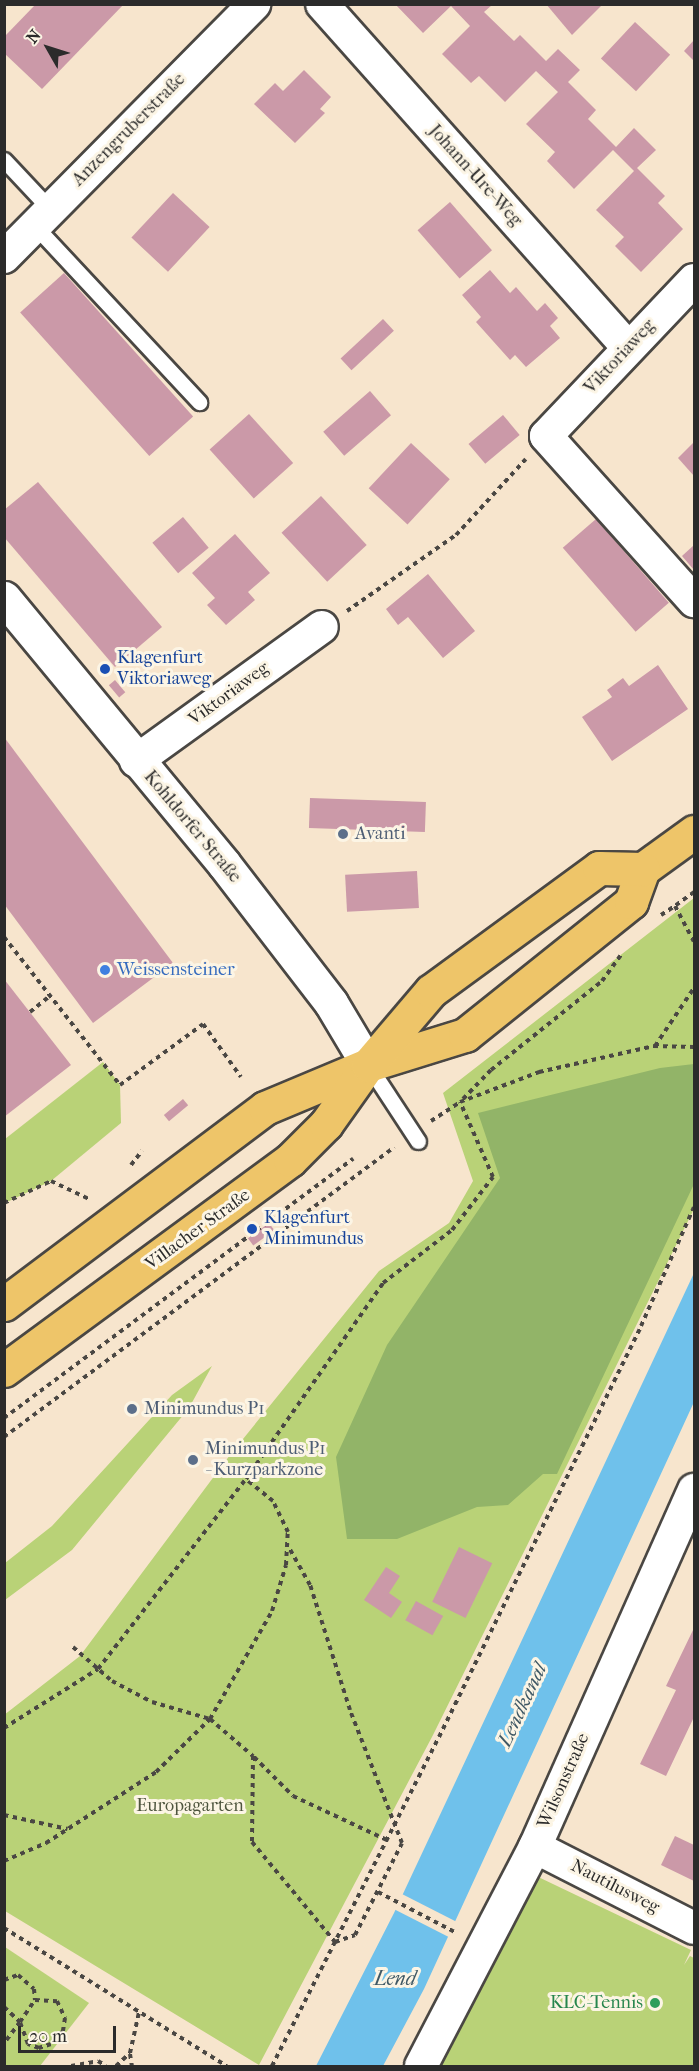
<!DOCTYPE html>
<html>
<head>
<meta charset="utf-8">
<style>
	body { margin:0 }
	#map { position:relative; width:699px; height:2071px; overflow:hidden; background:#f7e5cd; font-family:"IM FELL French Canon",serif }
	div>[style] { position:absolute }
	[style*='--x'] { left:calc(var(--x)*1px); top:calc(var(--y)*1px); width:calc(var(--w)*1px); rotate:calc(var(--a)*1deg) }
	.green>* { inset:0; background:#b9d277 }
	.forest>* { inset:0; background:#92b468 }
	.water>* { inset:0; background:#6fc1eb }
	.pier>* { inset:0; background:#f7e5cd; transform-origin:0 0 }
	.building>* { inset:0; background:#cb99a8; transform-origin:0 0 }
	.path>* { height:4px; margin-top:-2px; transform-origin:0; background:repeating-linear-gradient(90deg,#4a4743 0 4.5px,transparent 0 9px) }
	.roads { filter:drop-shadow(2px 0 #4a4743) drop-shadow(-2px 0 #4a4743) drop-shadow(0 2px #4a4743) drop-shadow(0 -2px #4a4743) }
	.service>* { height:15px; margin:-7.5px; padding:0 7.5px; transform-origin:7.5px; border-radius:7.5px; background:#fff }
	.minor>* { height:32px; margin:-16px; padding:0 16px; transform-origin:16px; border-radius:16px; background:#fff }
	.tertiary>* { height:33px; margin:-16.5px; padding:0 16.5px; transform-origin:16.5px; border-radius:16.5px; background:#fff }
	.primary>* { height:33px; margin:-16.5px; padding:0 16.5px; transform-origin:16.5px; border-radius:16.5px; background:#eec569 }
	.dots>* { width:16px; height:16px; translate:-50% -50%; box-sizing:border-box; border:3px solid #fcf5e5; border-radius:50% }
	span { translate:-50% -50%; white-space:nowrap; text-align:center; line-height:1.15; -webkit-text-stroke:6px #fcf5e5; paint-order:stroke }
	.street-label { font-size:18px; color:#2b2b2b }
	.transit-label { font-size:18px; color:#164399 }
	.left { translate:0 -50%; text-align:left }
	.service-label { font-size:18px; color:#4e5e75 }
	.shop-label { font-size:18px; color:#366cbe }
	.park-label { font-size:18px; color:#4e553e }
	.leisure-label { font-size:18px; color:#27864d }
	.right { translate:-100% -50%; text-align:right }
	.water-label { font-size:20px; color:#3f5865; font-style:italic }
	.frame { position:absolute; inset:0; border:6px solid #2b2b2b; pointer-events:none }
	.north { position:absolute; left:18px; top:18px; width:60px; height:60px; -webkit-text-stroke:4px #fcf5e5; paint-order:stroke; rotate:309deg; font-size:16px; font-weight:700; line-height:24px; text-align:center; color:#2b2b2b }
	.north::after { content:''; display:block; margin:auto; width:21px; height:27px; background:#2b2b2b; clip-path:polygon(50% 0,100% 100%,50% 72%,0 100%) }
	.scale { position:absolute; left:18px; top:2026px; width:98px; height:27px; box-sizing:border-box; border:3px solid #2b2b2b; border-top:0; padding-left:8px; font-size:18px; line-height:21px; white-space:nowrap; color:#2b2b2b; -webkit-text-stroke:4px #fcf5e5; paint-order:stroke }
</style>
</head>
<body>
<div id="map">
	<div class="green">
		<i style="clip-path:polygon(694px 898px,694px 1209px,433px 1735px,259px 2065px,5px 1911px,4px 1715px,80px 1656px,230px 1455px,379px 1271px,449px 1223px,473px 1181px,443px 1093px)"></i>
		<i style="clip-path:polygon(103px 1062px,120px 1085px,121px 1123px,51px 1181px,5px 1203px,5px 1139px)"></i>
		<i style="clip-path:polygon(212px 1366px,189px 1408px,72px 1550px,5px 1600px,5px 1563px,52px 1526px,172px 1395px)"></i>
		<i style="clip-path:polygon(532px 1874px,691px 1950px,684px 1965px,690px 1956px,694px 1958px,694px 2066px,441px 2066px)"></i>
		<i style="clip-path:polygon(5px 1947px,89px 2003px,40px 2066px,5px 2066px)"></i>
	</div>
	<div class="forest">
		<i style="clip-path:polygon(694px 1064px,694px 1184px,557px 1474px,543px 1474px,508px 1505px,477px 1507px,397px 1539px,347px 1539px,336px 1457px,387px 1345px,500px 1178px,478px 1113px,660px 1068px)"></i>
	</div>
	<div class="water">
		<i style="clip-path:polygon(694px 1273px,694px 1402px,424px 1989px,383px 2066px,316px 2066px,394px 1913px)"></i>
	</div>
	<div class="pier">
		<i style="left:400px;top:1893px;width:65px;height:17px;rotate:27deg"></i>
	</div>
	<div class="building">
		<i style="clip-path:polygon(36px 4px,124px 4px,42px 89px,4px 53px,4px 37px)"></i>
		<i style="clip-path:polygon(395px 4px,492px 5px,484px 12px,514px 41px,520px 35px,546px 61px,558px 49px,580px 70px,568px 82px,596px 110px,588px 119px,616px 147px,634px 128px,656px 150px,637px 168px,665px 196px,658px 203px,683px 229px,641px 272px,615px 246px,624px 237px,596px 210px,634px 171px,613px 150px,574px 189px,547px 161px,555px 152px,526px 124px,558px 92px,536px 71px,505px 102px,479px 76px,471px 83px,442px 54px,470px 26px,451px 6px,423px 33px)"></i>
		<i style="clip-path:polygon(546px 4px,603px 4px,572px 35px)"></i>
		<i style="left:635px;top:22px;width:48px;height:50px;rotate:43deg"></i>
		<i style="clip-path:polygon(694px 40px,694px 61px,684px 51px)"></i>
		<i style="clip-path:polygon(304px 70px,331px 97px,320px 109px,325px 113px,295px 143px,254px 104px,275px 83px,283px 91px)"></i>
		<i style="left:173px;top:193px;width:50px;height:61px;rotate:43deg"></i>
		<i style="left:450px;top:202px;width:64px;height:43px;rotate:49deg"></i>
		<i style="clip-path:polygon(490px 270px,510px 293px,516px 287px,537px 311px,545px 303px,558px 318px,550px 326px,560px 338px,526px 367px,515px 355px,510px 360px,476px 322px,481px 317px,462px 295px)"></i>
		<i style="left:64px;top:273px;width:193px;height:59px;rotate:48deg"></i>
		<i style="left:383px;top:319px;width:16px;height:58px;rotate:47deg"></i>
		<i style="left:370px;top:391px;width:32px;height:62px;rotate:49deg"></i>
		<i style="left:249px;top:414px;width:66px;height:53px;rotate:48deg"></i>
		<i style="left:503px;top:415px;width:26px;height:45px;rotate:50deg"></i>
		<i style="clip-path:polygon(694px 442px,694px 476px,678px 458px)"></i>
		<i style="left:411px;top:443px;width:53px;height:62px;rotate:43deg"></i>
		<i style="clip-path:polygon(38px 482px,162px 627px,115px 667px,4px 537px,4px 510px)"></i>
		<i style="left:321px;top:496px;width:67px;height:54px;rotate:47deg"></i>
		<i style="left:183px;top:517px;width:40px;height:40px;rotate:50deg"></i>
		<i style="left:596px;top:519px;width:111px;height:44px;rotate:49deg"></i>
		<i style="clip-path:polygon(235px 534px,270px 573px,248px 592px,255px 600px,226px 625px,207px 605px,215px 598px,192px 573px)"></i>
		<i style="clip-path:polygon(694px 545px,694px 570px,682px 556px)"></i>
		<i style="clip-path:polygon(428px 574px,475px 631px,443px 658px,408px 617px,398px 625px,386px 609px)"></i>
		<i style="clip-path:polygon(658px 665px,688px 709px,612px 761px,582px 717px,612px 697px,607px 690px,623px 678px,629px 686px)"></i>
		<i style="left:115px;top:680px;width:16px;height:8px;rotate:50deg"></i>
		<i style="clip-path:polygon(4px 737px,173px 963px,93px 1023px,4px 904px)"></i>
		<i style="left:310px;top:798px;width:116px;height:30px;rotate:2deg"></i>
		<i style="left:417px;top:871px;width:37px;height:72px;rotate:87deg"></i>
		<i style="clip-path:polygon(4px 979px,71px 1065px,4px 1117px)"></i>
		<i style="left:183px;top:1099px;width:8px;height:25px;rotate:50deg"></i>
		<i style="left:269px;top:1223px;width:9px;height:26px;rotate:54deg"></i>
		<i style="left:459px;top:1547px;width:37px;height:61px;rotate:26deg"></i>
		<i style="clip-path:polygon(386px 1567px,400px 1576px,389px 1593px,402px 1602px,391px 1618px,364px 1600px)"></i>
		<i style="left:416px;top:1601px;width:31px;height:22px;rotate:29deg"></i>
		<i style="clip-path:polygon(693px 1630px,694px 1717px,666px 1776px,640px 1764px,676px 1690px,666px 1686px)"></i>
		<i style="clip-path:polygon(675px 1836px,694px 1845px,694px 1881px,661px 1865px)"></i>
	</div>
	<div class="path">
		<i style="--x:347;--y:611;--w:133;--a:-34.9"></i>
		<i style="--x:456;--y:535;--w:103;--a:-47.4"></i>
		<i style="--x:694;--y:892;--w:24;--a:144"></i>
		<i style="--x:675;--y:906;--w:40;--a:62"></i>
		<i style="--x:661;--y:915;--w:17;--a:-33"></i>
		<i style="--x:4;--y:937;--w:188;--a:51.9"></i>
		<i style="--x:120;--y:1085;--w:103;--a:-36.3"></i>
		<i style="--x:203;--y:1024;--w:65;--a:54.4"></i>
		<i style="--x:30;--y:1012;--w:26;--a:-39"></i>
		<i style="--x:655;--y:1046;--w:70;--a:-56.1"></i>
		<i style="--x:463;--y:1099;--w:40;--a:-46"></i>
		<i style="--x:491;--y:1070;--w:142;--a:-38.7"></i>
		<i style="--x:602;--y:981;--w:34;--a:-54"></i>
		<i style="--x:431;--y:1121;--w:35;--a:-33"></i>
		<i style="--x:460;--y:1102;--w:85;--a:-20.8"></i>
		<i style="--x:539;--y:1072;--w:118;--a:-12.7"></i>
		<i style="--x:654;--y:1046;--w:40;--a:1.4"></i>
		<i style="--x:131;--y:1165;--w:18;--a:-52"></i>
		<i style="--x:4;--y:1203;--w:52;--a:-25.1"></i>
		<i style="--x:51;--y:1181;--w:42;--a:25.3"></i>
		<i style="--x:4;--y:1418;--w:435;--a:-36.6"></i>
		<i style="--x:4;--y:1437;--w:486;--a:-36.6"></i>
		<i style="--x:73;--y:1647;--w:52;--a:41.1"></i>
		<i style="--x:112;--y:1681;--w:45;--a:27.7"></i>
		<i style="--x:152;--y:1702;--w:60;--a:16.3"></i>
		<i style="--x:210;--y:1719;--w:125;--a:-60.1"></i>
		<i style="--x:272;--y:1611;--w:48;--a:-73.1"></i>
		<i style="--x:286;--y:1565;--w:33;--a:-87"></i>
		<i style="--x:288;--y:1532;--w:34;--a:-116"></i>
		<i style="--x:273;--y:1501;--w:35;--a:-141"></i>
		<i style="--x:4;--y:1728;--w:111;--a:-32.1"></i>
		<i style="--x:98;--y:1669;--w:241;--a:-52.1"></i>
		<i style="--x:246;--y:1479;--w:239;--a:-55"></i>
		<i style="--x:383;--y:1283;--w:87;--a:-37.5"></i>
		<i style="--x:452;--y:1230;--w:67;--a:-52.3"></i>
		<i style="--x:493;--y:1177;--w:82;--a:-113.7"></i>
		<i style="--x:254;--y:1757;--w:55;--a:45"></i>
		<i style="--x:293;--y:1796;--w:104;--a:25.1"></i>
		<i style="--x:4;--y:1815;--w:65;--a:12.5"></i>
		<i style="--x:4;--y:1861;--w:46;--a:-23.2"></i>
		<i style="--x:46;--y:1843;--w:131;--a:-32.8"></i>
		<i style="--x:156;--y:1772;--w:76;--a:-44.5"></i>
		<i style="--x:210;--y:1719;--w:57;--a:40.7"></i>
		<i style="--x:253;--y:1756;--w:86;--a:90.7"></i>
		<i style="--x:252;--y:1842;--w:130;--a:50.3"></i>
		<i style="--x:335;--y:1942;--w:21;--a:-19"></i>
		<i style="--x:355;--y:1935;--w:103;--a:-62.9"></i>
		<i style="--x:402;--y:1843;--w:143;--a:-111.4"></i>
		<i style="--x:350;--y:1710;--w:131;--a:-107.7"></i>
		<i style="--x:310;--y:1585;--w:45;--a:-119.4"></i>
		<i style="--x:378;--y:1892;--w:87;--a:27.5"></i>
		<i style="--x:4;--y:1928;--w:262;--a:31.8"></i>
		<i style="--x:4;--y:1980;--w:15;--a:-20"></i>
		<i style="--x:18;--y:1975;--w:21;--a:41"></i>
		<i style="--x:34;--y:1989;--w:11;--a:85"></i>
		<i style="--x:35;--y:2000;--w:22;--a:3"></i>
		<i style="--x:57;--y:2001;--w:19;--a:65"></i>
		<i style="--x:65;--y:2018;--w:13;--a:99"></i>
		<i style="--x:63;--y:2031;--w:18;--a:133"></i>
		<i style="--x:51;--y:2044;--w:13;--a:162"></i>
		<i style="--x:39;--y:2048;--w:12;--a:-160"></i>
		<i style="--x:28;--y:2044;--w:23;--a:-110"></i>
		<i style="--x:20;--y:2022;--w:27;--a:-56"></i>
		<i style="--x:4;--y:2007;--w:22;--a:43"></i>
		<i style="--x:20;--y:2022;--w:26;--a:127"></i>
		<i style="--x:130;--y:2054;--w:12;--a:81"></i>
		<i style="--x:71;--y:2066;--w:27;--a:-10"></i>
		<i style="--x:98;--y:2061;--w:9;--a:32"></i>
		<i style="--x:116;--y:2066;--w:19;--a:-43"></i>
		<i style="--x:130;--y:2053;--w:42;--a:-77.6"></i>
		<i style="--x:272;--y:2066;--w:369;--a:-63.1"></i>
		<i style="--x:439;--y:1737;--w:458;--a:-63.8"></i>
		<i style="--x:641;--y:1326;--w:130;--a:-66"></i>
	</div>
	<div class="roads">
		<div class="service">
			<i style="--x:4;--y:160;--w:67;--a:46.8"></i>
			<i style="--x:35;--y:226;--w:241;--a:47"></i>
			<i style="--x:368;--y:1065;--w:91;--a:56.7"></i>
		</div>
		<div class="minor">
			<i style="--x:322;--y:4;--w:460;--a:48.3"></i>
			<i style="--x:4;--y:257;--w:356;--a:-45.3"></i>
			<i style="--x:694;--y:280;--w:215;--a:133.5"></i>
			<i style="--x:546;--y:436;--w:222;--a:48.1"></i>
			<i style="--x:136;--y:761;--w:229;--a:-35.8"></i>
			<i style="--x:535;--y:1847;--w:178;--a:27"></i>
			<i style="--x:421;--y:2066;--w:247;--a:-62.5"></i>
			<i style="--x:535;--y:1847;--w:391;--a:-66"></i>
		</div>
		<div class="tertiary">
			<i style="--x:4;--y:598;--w:345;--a:50.4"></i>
			<i style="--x:224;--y:864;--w:175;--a:52.4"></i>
			<i style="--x:331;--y:1003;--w:72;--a:59.2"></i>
		</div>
		<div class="primary">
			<i style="--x:4;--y:1304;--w:326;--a:-36.9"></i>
			<i style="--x:265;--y:1108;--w:112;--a:-22.7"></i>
			<i style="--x:368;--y:1065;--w:102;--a:-17.2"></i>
			<i style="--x:465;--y:1035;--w:213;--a:-38.7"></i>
			<i style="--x:631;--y:902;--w:35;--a:-70"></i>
			<i style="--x:643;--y:869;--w:63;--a:-36"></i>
			<i style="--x:4;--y:1370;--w:355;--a:-36.3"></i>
			<i style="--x:290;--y:1160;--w:51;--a:-45"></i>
			<i style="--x:326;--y:1124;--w:72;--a:-54.6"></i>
			<i style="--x:368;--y:1065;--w:97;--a:-49.6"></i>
			<i style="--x:431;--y:991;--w:208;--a:-36.2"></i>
			<i style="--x:599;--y:868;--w:44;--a:1.3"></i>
		</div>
	</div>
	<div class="dots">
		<i style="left:105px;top:669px;background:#1a4fb4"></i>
		<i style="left:343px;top:834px;background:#5c6f8a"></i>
		<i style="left:105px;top:970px;background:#3f7fe0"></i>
		<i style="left:252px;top:1229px;background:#1a4fb4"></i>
		<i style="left:132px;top:1409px;background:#5c6f8a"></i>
		<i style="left:193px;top:1460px;background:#5c6f8a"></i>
		<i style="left:655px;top:2003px;background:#2e9e5b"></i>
	</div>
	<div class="street-label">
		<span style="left:129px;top:130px;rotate:-45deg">Anzengruberstraße</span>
		<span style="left:475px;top:176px;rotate:48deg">Johann-Ure-Weg</span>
		<span style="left:620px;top:357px;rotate:-47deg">Viktoriaweg</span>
		<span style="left:229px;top:694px;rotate:-36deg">Viktoriaweg</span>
		<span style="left:192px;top:827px;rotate:50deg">Kohldorfer Straße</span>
		<span style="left:198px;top:1230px;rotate:-36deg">Villacher Straße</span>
		<span style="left:564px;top:1781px;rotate:-66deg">Wilsonstraße</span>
		<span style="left:615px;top:1887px;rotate:27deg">Nautilusweg</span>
	</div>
	<div class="transit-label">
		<span class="left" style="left:117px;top:669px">Klagenfurt<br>Viktoriaweg</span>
		<span class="left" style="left:264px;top:1229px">Klagenfurt<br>Minimundus</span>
	</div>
	<div class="service-label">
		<span class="left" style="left:355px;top:834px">Avanti</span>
		<span class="left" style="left:144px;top:1409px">Minimundus P1</span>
		<span class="left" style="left:205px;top:1460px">Minimundus P1<br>- Kurzparkzone</span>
	</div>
	<div class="shop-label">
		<span class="left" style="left:117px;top:970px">Weissensteiner</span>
	</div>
	<div class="park-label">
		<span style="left:190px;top:1806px">Europagarten</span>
	</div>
	<div class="leisure-label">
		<span class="right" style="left:643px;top:2003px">KLC-Tennis</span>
	</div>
	<div class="water-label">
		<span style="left:522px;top:1705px;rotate:-65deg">Lendkanal</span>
		<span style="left:395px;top:1978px">Lend</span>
	</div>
	<div class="frame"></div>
	<div class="north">N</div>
	<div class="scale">20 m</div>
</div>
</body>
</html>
